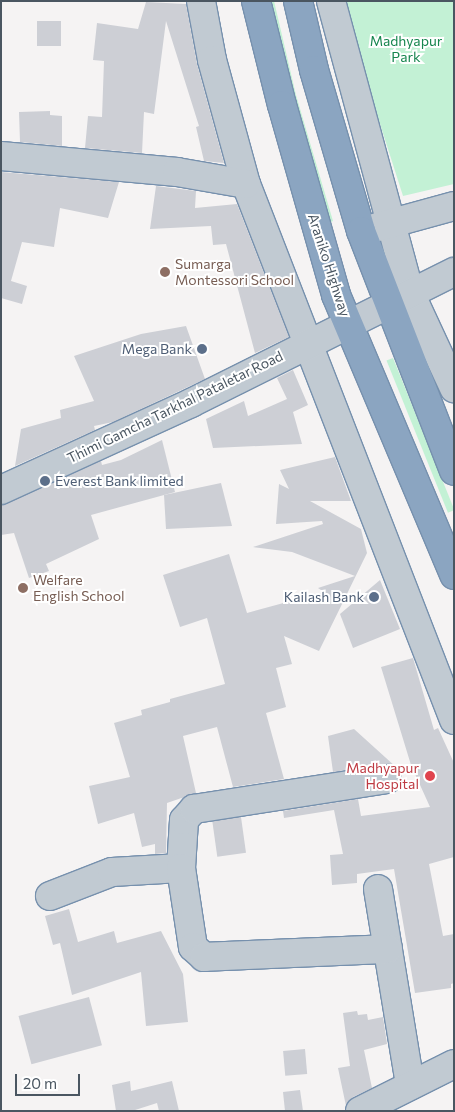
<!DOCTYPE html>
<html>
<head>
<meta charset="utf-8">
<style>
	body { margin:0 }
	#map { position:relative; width:455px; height:1112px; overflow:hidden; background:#f5f3f3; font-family:Commissioner,sans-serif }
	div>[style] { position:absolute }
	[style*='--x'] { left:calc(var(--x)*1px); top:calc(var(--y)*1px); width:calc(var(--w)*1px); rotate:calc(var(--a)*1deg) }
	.green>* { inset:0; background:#c3f1d5; transform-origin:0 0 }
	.building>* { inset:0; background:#cdcfd5; transform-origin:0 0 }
	.roads { filter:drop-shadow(1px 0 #7690ad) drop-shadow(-1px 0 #7690ad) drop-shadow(0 1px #7690ad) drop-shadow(0 -1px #7690ad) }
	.minor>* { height:28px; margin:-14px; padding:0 14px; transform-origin:14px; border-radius:14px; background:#c1cad2 }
	.highway>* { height:28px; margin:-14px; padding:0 14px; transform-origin:14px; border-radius:14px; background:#8ba5c1 }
	.dots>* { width:14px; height:14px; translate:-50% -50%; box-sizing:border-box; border:2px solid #fff; border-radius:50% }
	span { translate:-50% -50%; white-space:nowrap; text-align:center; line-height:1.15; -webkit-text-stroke:4px #fff; paint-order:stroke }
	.park-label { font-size:14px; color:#17864f }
	.education-label { font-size:14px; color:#785e54 }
	.left { translate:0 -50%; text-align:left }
	.street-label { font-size:14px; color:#4a5661 }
	.service-label { font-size:14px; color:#4e5e75 }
	.right { translate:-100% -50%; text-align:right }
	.health-label { font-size:14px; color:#be3a42 }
	.frame { position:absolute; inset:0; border:2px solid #4a5661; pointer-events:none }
	.scale { position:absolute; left:15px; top:1074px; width:65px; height:22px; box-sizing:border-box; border:2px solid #4a5661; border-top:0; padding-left:6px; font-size:15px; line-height:18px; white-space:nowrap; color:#4a5661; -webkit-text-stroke:4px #fff; paint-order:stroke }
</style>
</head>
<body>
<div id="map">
	<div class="green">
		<i style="clip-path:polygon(269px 1px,274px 1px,296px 95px,333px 221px,329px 223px,290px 97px)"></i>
		<i style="clip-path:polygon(344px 1px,454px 1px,454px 184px,403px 196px,359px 58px)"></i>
		<i style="left:393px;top:358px;width:164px;height:7px;rotate:68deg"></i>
	</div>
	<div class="building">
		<i style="clip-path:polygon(146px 2px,186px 4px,197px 64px,224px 163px,204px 161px,196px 127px,199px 126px,166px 21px,154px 114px,144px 112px,142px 153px,85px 148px,88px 116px,102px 117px,104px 61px,93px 60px,97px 23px,138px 29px)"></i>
		<i style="left:61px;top:21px;width:25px;height:24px;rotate:90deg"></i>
		<i style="clip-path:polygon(50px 111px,50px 115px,62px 116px,62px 146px,20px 142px,19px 112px)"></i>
		<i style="clip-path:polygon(1px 172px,119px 182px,108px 218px,60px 208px,54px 247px,22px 242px,11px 281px,27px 286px,22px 304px,1px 298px)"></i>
		<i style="clip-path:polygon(156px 186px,196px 191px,195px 208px,237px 204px,289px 337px,255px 353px,226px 244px,213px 245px,211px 226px,150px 229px)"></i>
		<i style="clip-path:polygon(186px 326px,205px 379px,113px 422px,94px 426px,95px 430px,15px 466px,21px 429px,61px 418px,60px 410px,94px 401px,74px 356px,141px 334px)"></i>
		<i style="clip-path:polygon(293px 370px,308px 405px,293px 412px,302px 444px,213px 448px,206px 419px,244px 401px,248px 416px,287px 399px,277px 378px)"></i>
		<i style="clip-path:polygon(162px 440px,175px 492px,91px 515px,99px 539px,46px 564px,49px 571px,29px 578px,14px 533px,1px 535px,1px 505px,101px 461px,102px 465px,121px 460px)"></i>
		<i style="clip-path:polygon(335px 457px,351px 501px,310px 501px,361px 529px,367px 553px,319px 651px,284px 636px,292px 664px,276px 668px,286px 707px,266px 713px,284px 779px,233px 787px,217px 727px,183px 736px,196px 793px,167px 803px,166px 853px,155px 854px,155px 844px,142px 847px,134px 813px,98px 824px,89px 786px,130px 777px,114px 723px,142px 715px,141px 710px,170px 702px,170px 699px,225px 684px,207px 618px,180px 627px,163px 575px,229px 554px,247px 613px,324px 592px,318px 588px,355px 576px,292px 552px,253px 547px,323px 524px,322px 521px,276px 524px,279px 484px,289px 489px,280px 470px)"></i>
		<i style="clip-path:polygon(221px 483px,232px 526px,166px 529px,164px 495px)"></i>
		<i style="clip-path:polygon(380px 580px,400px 629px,353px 648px,340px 614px)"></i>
		<i style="clip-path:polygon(413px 658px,434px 730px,438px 728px,454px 763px,454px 857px,429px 864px,443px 936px,454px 934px,454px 983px,451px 984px,451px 988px,415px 993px,394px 869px,357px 874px,357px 883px,332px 885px,330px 855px,343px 854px,334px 810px,284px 818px,283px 811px,358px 799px,361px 816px,430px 807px,411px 765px,381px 667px)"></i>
		<i style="clip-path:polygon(354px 729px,396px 767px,385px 764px,333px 772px,328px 736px)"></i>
		<i style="left:241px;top:817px;width:36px;height:29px;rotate:82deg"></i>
		<i style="clip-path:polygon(69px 909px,78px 942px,114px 931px,117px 943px,161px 931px,183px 974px,188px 1022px,146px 1026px,141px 972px,72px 995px,60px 943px,53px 945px,45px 916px)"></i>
		<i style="left:89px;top:997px;width:50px;height:73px;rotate:75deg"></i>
		<i style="clip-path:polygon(357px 1011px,358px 1015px,367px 1014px,368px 1020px,383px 1017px,387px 1044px,364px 1050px,372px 1088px,353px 1097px,346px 1106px,338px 1068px,350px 1066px,343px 1013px)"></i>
		<i style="left:305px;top:1049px;width:25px;height:22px;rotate:85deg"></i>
		<i style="clip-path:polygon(130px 1081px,131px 1091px,172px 1081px,179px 1111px,159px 1111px,157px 1103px,132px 1111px,116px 1111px,112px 1085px)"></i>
		<i style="clip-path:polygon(300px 1090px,303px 1111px,285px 1111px,283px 1092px)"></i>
	</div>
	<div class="roads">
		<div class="minor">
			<i style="--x:201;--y:1;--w:60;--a:79.4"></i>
			<i style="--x:212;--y:60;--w:129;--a:74.7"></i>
			<i style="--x:246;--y:184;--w:575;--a:68.79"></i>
			<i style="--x:331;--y:1;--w:302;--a:74.9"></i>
			<i style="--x:410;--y:293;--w:105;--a:65.1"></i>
			<i style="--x:1;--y:156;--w:177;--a:5.2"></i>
			<i style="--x:177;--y:172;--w:70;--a:9.9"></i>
			<i style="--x:374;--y:228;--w:83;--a:-15.4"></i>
			<i style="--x:1;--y:490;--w:209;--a:-24.6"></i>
			<i style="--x:191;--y:403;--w:294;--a:-26.5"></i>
			<i style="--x:181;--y:868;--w:48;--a:-86.4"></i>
			<i style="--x:184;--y:820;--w:15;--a:-48"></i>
			<i style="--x:194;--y:809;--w:195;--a:-8.8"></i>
			<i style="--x:378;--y:889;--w:199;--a:80.7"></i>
			<i style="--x:50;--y:896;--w:66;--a:-21.2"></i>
			<i style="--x:112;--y:872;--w:69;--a:-3.3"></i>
			<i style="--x:181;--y:868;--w:80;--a:81.4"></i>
			<i style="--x:193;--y:947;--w:15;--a:42"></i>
			<i style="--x:204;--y:957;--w:184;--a:-2.5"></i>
			<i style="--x:360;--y:1111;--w:105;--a:-26.6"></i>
		</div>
		<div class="highway">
			<i style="--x:256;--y:1;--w:107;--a:76"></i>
			<i style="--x:282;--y:105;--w:198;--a:74.1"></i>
			<i style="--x:336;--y:295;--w:304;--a:67.1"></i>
			<i style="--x:298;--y:1;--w:71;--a:76.9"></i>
			<i style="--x:314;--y:70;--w:168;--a:73.7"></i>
			<i style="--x:361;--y:231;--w:257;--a:68.8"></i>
		</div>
	</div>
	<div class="dots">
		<i style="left:165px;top:272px;background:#8d6e63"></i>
		<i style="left:202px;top:349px;background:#5c6f8a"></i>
		<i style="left:45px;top:481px;background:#5c6f8a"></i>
		<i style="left:23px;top:588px;background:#8d6e63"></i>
		<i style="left:374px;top:597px;background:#5c6f8a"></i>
		<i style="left:430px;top:776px;background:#e0444e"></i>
	</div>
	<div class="park-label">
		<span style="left:406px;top:49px">Madhyapur<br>Park</span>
	</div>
	<div class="education-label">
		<span class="left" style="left:175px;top:272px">Sumarga<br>Montessori School</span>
		<span class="left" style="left:33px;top:588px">Welfare<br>English School</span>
	</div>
	<div class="street-label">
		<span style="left:329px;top:265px;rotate:72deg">Araniko Highway</span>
		<span style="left:175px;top:407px;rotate:-26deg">Thimi Gamcha Tarkhal Pataletar Road</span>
	</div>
	<div class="service-label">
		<span class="right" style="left:192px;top:349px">Mega Bank</span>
		<span class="left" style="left:55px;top:481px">Everest Bank limited</span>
		<span class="right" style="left:364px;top:597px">Kailash Bank</span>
	</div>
	<div class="health-label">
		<span class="right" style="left:419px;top:776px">Madhyapur<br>Hospital</span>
	</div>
	<div class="frame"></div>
	<div class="scale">20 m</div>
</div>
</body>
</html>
